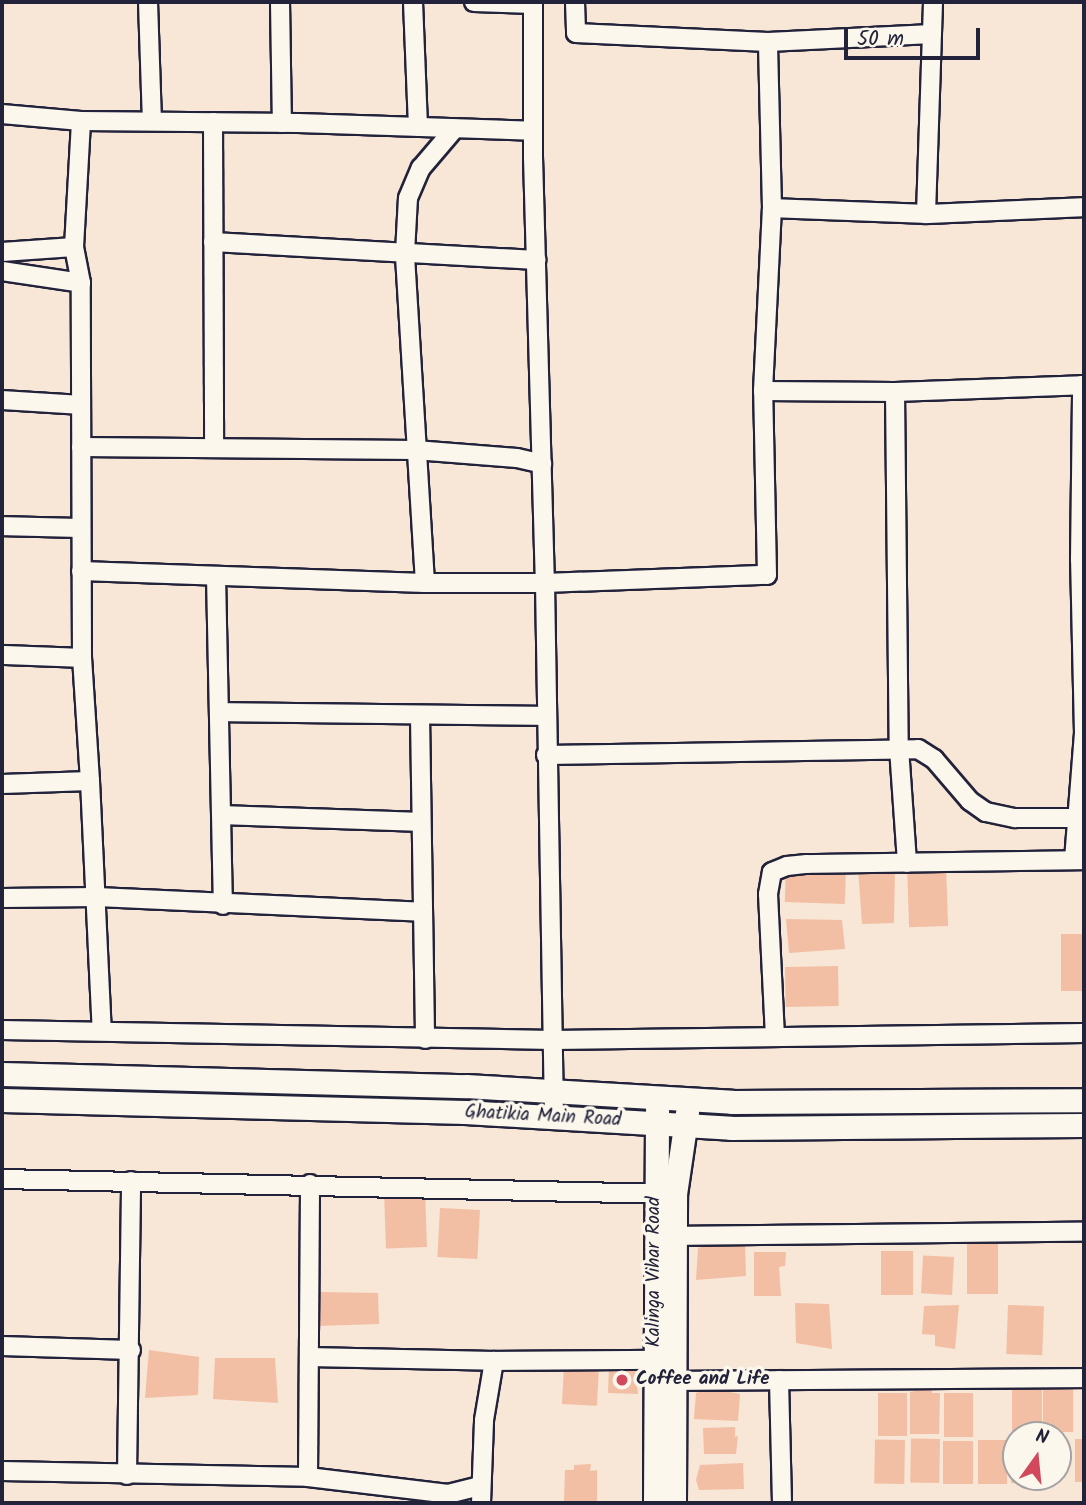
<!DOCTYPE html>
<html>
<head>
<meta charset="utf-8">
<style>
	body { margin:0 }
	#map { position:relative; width:1086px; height:1505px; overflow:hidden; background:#f8e6d6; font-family:Kalam,sans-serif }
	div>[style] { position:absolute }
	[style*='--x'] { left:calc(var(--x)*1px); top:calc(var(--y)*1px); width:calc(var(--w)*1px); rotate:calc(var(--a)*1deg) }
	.building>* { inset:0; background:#f2bfa4; transform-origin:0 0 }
	.roads { filter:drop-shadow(2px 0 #22223b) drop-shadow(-2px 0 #22223b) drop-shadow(0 2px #22223b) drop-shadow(0 -2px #22223b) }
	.minor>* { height:18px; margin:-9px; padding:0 9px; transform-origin:9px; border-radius:9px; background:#fbf7ec }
	.tertiary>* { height:23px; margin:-11.5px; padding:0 11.5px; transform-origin:11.5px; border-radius:11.5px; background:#fbf7ec }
	.dots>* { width:19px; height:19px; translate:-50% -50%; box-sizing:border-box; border:4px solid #fbf7ec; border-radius:50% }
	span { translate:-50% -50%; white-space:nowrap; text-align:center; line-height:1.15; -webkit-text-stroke:7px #fbf7ec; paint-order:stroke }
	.street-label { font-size:19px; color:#22223b }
	.poi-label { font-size:19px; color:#22223b; font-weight:700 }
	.left { translate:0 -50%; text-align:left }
	.frame { position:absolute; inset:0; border:4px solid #22223b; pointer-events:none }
	.north { position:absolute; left:1002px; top:1421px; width:70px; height:70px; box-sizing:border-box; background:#fbf7ec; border:2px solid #a4a2a5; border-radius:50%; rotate:15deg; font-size:19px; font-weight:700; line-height:28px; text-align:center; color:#22223b }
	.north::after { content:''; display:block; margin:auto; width:24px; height:32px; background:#d1495b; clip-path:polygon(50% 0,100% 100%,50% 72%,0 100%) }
	.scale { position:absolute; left:844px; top:28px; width:136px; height:32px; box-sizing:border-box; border:4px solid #22223b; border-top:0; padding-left:9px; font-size:21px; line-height:24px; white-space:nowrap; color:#22223b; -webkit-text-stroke:5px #fbf7ec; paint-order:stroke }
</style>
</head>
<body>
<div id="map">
	<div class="building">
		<i style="clip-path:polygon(895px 866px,894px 923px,862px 924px,858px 868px)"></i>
		<i style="left:946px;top:866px;width:60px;height:39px;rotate:88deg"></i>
		<i style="left:846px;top:868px;width:36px;height:60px;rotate:92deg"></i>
		<i style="clip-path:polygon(786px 919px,842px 920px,845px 949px,789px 953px)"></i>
		<i style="left:1084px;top:934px;width:57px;height:23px;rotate:90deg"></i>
		<i style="left:838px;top:966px;width:40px;height:53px;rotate:89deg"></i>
		<i style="left:425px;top:1191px;width:56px;height:41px;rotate:88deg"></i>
		<i style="left:440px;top:1208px;width:40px;height:49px;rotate:3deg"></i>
		<i style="clip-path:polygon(717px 1242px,745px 1243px,746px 1276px,696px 1280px,698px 1248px)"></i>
		<i style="left:967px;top:1244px;width:31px;height:50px"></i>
		<i style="left:881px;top:1251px;width:32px;height:44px"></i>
		<i style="clip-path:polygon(754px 1252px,786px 1252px,785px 1266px,779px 1267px,781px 1296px,754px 1296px)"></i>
		<i style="left:954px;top:1257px;width:38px;height:31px;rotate:93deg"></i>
		<i style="clip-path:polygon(320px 1292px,378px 1293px,379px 1324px,317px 1326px)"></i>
		<i style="clip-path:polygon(795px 1303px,829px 1304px,832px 1349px,796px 1343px)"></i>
		<i style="clip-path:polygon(959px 1305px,955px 1349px,935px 1346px,935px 1335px,922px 1334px,924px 1306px)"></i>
		<i style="left:1008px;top:1305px;width:36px;height:49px;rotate:2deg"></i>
		<i style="clip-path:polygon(149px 1350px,199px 1357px,198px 1395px,145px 1398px)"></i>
		<i style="clip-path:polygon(215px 1358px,275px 1358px,278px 1403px,213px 1399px)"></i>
		<i style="left:564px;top:1365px;width:35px;height:39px;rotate:3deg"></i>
		<i style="clip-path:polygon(635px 1366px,638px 1394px,608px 1393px,609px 1367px)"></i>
		<i style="clip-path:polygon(709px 1388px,740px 1394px,738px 1421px,694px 1419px,696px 1393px)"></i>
		<i style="clip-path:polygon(931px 1388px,932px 1393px,940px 1393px,939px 1434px,910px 1434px,910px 1392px)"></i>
		<i style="left:1012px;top:1389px;width:30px;height:43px"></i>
		<i style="left:1043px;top:1389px;width:30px;height:43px"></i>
		<i style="left:878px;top:1393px;width:29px;height:43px"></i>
		<i style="left:973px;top:1393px;width:44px;height:29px;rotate:90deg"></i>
		<i style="clip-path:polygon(735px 1427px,735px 1437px,738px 1436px,736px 1454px,704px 1454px,703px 1428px)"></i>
		<i style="left:940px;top:1439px;width:44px;height:29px;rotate:91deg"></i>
		<i style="left:1075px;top:1439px;width:9px;height:43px"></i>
		<i style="left:905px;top:1440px;width:44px;height:30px;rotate:91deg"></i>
		<i style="left:1007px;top:1440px;width:44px;height:29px;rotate:90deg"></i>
		<i style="clip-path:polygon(1012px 1440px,1016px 1440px,1016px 1477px,1041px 1477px,1041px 1484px,1011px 1483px)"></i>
		<i style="left:943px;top:1441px;width:30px;height:43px"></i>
		<i style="clip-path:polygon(743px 1463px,744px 1489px,699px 1490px,696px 1480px,700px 1465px)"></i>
		<i style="clip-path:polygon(591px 1464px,590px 1471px,597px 1470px,597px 1503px,564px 1501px,565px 1470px,574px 1470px,574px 1465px)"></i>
	</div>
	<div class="roads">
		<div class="minor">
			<i style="--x:148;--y:2;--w:119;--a:88.1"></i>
			<i style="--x:280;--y:2;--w:121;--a:89.1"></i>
			<i style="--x:413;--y:2;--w:125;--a:87.7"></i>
			<i style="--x:474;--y:2;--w:59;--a:1.9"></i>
			<i style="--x:533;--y:2;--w:155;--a:90"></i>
			<i style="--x:533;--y:157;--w:426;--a:88.4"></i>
			<i style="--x:545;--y:583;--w:534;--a:89.03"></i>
			<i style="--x:575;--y:2;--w:31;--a:88"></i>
			<i style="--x:576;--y:33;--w:192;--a:2.7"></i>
			<i style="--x:768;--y:42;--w:164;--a:-2.8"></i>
			<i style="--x:2;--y:114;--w:79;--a:5.1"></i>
			<i style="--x:81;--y:121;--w:217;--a:0.5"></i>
			<i style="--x:298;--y:123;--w:235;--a:1.9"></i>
			<i style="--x:213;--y:122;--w:324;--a:89.8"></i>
			<i style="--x:772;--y:208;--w:154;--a:2.2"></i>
			<i style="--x:926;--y:214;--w:212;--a:-88.1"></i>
			<i style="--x:926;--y:214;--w:158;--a:-2.5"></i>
			<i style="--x:213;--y:242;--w:324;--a:3.2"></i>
			<i style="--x:2;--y:252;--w:72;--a:-4"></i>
			<i style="--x:2;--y:271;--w:80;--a:8.6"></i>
			<i style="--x:763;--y:391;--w:132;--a:0.4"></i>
			<i style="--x:895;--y:392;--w:187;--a:-2.1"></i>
			<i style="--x:895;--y:392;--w:356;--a:89.4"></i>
			<i style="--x:899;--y:748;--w:115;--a:86"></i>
			<i style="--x:2;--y:400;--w:79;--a:3.6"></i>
			<i style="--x:81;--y:447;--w:334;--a:0.5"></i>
			<i style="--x:415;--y:450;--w:102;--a:4.5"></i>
			<i style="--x:517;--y:458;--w:26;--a:13"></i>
			<i style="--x:2;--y:526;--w:79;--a:1.5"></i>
			<i style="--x:1080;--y:559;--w:174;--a:-89.3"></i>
			<i style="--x:1082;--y:385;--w:2;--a:0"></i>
			<i style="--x:81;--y:571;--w:344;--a:2"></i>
			<i style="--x:425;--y:583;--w:120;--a:0"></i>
			<i style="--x:545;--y:583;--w:222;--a:-2.1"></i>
			<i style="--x:767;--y:575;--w:184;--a:-91.2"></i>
			<i style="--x:763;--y:391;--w:183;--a:-87.2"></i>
			<i style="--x:772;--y:208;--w:166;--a:-91.4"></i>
			<i style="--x:216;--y:576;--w:329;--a:88.8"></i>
			<i style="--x:425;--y:583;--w:331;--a:-93.5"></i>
			<i style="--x:405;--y:253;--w:55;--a:-86.9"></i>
			<i style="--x:408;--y:198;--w:33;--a:-67"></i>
			<i style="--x:421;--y:168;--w:52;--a:-49.6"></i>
			<i style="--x:2;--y:655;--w:80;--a:2.1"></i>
			<i style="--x:82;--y:658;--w:375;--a:-90.2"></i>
			<i style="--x:81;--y:283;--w:37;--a:-101"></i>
			<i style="--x:74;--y:247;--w:126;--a:-86.8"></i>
			<i style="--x:219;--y:712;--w:326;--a:0.7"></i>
			<i style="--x:420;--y:716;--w:323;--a:89.1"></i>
			<i style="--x:546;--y:755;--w:372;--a:-0.9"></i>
			<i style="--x:918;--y:749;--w:19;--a:32"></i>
			<i style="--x:934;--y:759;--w:55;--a:49.4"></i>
			<i style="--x:970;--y:801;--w:19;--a:35"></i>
			<i style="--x:986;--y:812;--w:30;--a:12"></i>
			<i style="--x:1015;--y:818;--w:61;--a:0"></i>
			<i style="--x:90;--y:781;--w:250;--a:87.3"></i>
			<i style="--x:2;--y:784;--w:88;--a:-2"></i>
			<i style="--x:90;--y:781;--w:123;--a:-93.7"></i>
			<i style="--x:222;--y:815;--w:199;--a:2"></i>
			<i style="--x:1074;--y:860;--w:127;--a:-85.5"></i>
			<i style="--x:1084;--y:733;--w:174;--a:-91.3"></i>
			<i style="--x:1080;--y:559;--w:4;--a:0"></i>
			<i style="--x:2;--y:898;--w:95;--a:-0.6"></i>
			<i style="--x:97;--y:897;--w:325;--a:2.6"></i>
			<i style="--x:2;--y:1030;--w:551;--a:1.04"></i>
			<i style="--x:553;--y:1040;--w:531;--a:-0.76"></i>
			<i style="--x:775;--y:1037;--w:143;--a:-92.8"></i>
			<i style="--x:768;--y:894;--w:22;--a:-80"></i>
			<i style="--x:772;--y:872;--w:16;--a:-22"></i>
			<i style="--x:787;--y:866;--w:20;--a:-6"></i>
			<i style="--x:807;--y:864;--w:277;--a:-0.8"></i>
			<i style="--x:2;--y:1179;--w:665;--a:1.29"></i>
			<i style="--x:675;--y:1236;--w:409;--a:-0.6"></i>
			<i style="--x:2;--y:1346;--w:129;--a:1.8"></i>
			<i style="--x:309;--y:1357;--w:185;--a:1.2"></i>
			<i style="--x:779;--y:1380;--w:123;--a:88.6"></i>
			<i style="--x:675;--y:1381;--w:409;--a:-0.4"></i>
			<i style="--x:2;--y:1471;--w:306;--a:1.1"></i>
			<i style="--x:308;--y:1477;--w:141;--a:6.9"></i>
			<i style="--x:448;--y:1494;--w:34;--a:-14"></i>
			<i style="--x:127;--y:1475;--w:294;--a:-89.2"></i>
			<i style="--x:308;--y:1477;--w:293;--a:-89.6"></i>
			<i style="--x:481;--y:1503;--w:83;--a:-87.9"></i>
			<i style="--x:484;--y:1420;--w:60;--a:-80.4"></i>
			<i style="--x:494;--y:1361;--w:161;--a:-0.4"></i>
		</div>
		<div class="tertiary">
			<i style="--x:2;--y:1074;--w:464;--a:1.5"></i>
			<i style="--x:466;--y:1086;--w:266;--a:3.4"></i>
			<i style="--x:732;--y:1102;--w:352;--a:-0.3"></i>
			<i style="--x:2;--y:1100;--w:463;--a:1.5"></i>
			<i style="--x:465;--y:1112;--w:266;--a:3.4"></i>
			<i style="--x:731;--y:1128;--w:353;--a:-0.5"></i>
			<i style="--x:655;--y:1503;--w:395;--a:-89.7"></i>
			<i style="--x:674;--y:1503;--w:309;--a:-89.8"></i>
			<i style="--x:675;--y:1194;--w:82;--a:-81.6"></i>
		</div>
	</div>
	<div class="dots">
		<i style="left:622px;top:1380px;background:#d1495b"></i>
	</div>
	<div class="street-label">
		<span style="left:543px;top:1117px;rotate:3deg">Ghatikia Main Road</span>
		<span style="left:655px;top:1272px;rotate:-90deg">Kalinga Vihar Road</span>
	</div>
	<div class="poi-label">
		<span class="left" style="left:636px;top:1380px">Coffee and Life</span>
	</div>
	<div class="frame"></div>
	<div class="north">N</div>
	<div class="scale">50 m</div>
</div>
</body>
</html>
